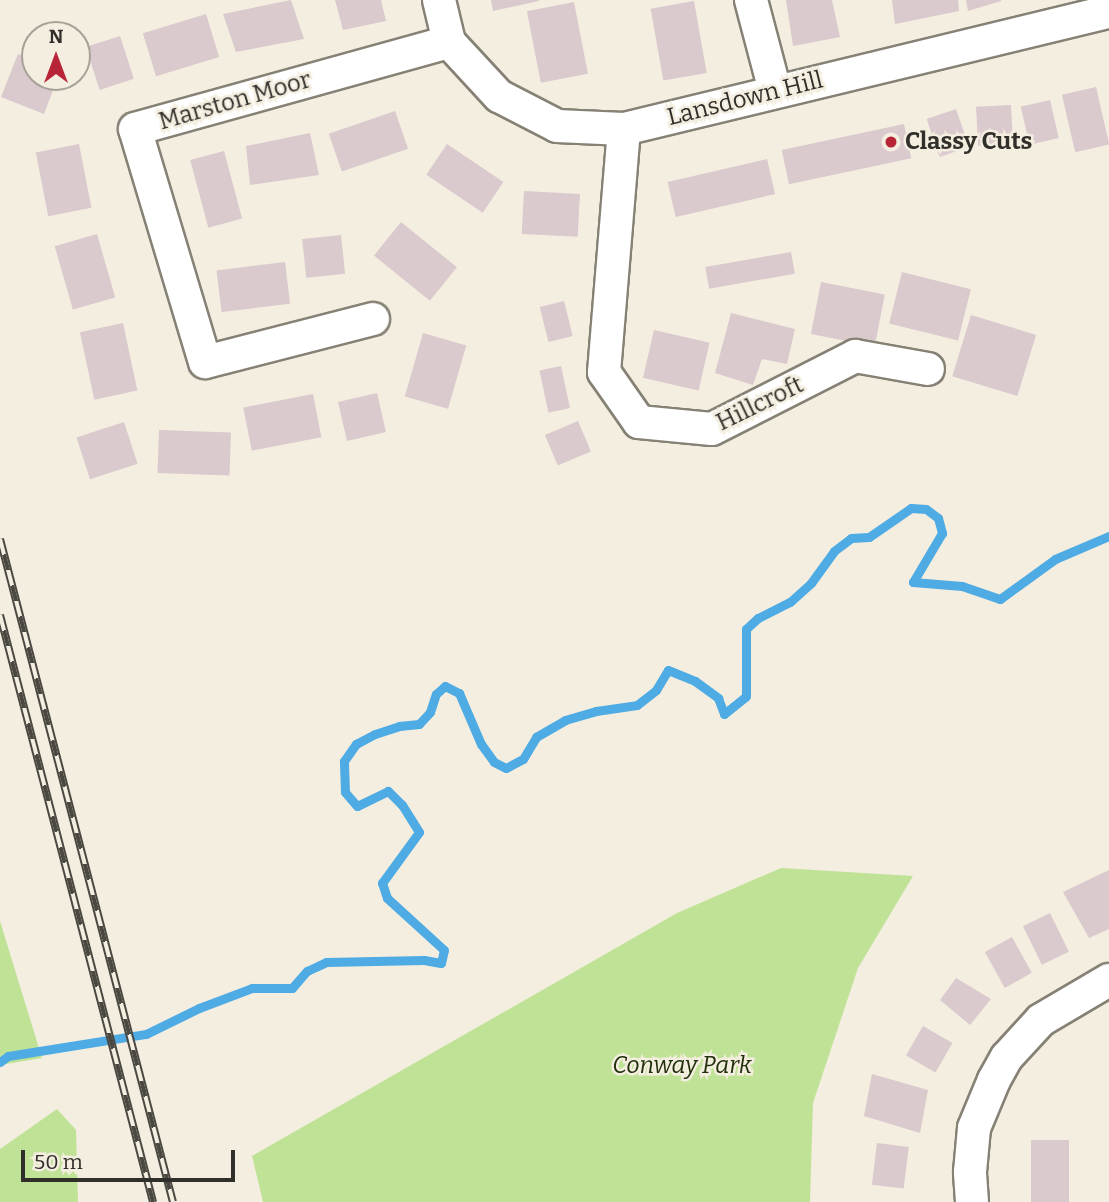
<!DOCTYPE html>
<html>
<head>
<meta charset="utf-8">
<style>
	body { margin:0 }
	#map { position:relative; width:1109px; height:1202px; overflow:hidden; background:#f4eee0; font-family:Bitter,serif }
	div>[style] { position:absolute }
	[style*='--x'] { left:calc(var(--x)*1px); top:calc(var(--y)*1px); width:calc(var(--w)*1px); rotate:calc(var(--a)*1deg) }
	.green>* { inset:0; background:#c0e296 }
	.stream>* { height:9px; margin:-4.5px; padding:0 4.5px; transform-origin:4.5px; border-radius:4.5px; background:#4eabe4 }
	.building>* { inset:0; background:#dac9cd; transform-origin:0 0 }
	.roads { filter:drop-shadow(2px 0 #868175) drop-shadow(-2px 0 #868175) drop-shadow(0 2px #868175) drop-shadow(0 -2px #868175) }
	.minor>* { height:32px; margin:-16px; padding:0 16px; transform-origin:16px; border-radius:16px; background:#fff }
	.rail>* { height:8px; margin-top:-4px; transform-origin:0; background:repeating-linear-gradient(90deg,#f4eee0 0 16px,#4a4841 0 32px); box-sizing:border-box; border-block:2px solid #4a4841 }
	.dots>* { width:19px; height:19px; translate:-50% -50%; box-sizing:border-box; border:4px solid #f4eee0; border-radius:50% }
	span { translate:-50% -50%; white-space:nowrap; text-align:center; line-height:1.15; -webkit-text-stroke:5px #f4eee0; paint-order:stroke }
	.street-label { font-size:24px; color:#312f2a }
	.poi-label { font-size:24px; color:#312f2a; font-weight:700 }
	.left { translate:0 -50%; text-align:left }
	.park-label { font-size:24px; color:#22300c; font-style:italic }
	.north { position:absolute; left:21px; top:21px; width:70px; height:70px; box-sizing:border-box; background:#f4eee0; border:2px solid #a6a297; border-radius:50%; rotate:0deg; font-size:19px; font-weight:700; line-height:28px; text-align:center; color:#312f2a }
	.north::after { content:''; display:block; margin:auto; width:24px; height:32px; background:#b72537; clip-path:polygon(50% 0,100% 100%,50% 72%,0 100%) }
	.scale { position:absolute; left:21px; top:1150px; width:214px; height:32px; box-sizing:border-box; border:4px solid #312f2a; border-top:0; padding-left:9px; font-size:21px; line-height:24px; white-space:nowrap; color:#312f2a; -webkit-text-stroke:5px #f4eee0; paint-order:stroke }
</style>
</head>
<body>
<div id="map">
	<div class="green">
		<i style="clip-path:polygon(781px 868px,913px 876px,858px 968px,813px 1103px,810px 1202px,263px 1202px,252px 1156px,677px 913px)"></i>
		<i style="clip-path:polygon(0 921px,42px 1058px,0 1065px)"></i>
		<i style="clip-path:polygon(57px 1109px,76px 1130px,78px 1202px,0 1202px,0 1149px)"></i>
	</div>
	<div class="stream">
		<i style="--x:0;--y:1062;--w:10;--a:-37"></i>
		<i style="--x:8;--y:1056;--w:140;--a:-9.1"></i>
		<i style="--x:146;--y:1034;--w:59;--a:-26.1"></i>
		<i style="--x:199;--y:1008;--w:57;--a:-20.7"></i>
		<i style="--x:252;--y:988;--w:40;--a:0"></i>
		<i style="--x:292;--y:988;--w:23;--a:-49"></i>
		<i style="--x:307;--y:971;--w:21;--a:-25"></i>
		<i style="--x:326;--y:962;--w:98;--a:-1.2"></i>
		<i style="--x:424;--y:960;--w:17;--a:10"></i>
		<i style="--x:441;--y:963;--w:13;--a:-77"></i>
		<i style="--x:444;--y:950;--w:77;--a:-137.6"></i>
		<i style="--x:387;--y:898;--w:16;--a:-108"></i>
		<i style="--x:382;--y:883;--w:63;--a:-54"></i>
		<i style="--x:419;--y:832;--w:32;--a:-122"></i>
		<i style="--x:402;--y:805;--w:20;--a:-135"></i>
		<i style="--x:388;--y:791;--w:34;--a:154"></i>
		<i style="--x:357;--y:806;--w:18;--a:-131"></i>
		<i style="--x:345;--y:792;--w:31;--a:-92"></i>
		<i style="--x:344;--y:761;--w:21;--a:-55"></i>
		<i style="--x:356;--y:744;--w:21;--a:-28"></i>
		<i style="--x:375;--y:734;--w:25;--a:-18"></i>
		<i style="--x:399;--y:726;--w:20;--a:-6"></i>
		<i style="--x:419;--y:724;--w:16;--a:-47"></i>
		<i style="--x:430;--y:712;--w:19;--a:-72"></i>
		<i style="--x:436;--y:694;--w:12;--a:-42"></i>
		<i style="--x:445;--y:686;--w:16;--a:27"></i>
		<i style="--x:459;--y:693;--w:56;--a:66.7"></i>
		<i style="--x:481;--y:744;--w:22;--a:54"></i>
		<i style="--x:494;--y:762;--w:13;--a:27"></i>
		<i style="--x:506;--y:768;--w:19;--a:-28"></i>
		<i style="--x:523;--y:759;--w:26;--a:-59"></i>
		<i style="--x:536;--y:737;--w:34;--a:-30"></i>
		<i style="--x:565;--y:720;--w:32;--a:-16"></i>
		<i style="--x:596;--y:711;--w:41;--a:-8.3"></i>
		<i style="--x:637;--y:705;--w:24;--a:-38"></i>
		<i style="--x:656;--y:690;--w:23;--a:-59"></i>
		<i style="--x:668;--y:670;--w:29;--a:22"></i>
		<i style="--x:695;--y:681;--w:29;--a:36"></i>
		<i style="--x:718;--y:698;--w:17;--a:69"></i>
		<i style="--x:724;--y:714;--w:28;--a:-39"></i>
		<i style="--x:746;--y:696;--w:67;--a:-90"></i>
		<i style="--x:746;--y:629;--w:16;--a:-43"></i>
		<i style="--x:758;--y:618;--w:36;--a:-27"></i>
		<i style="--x:790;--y:602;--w:28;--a:-42"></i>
		<i style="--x:811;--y:583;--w:39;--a:-54"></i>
		<i style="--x:834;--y:551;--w:21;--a:-37"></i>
		<i style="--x:851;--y:538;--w:18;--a:-3"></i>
		<i style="--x:869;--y:537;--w:51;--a:-34.6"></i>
		<i style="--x:911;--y:508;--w:15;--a:4"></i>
		<i style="--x:926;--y:509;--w:15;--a:37"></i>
		<i style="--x:938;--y:518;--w:16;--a:75"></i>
		<i style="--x:942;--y:533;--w:57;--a:120.6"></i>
		<i style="--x:913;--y:582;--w:49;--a:4.7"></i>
		<i style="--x:962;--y:586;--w:40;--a:18.9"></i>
		<i style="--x:1000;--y:599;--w:68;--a:-36"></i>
		<i style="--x:1055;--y:559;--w:59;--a:-23.1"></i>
	</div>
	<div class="building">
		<i style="clip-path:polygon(291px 0,304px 39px,236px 52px,223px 14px)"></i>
		<i style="clip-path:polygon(335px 0,381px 0,386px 21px,343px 30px)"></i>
		<i style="clip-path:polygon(491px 0,539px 0,539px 1px,493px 11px)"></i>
		<i style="clip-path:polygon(786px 0,832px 0,840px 37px,793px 46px)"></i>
		<i style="clip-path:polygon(892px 0,958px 0,959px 11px,895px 24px)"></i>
		<i style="clip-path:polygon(966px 0,1001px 0,1001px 1px,968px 11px)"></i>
		<i style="left:694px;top:1px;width:73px;height:44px;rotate:80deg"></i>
		<i style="left:574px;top:2px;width:73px;height:48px;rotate:79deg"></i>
		<i style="left:206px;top:14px;width:45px;height:66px;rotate:73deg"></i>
		<i style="left:120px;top:36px;width:45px;height:36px;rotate:72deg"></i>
		<i style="clip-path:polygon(18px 54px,35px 61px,35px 77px,58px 77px,44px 114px,1px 97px)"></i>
		<i style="left:1096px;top:87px;width:59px;height:35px;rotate:77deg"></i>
		<i style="left:1050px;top:100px;width:39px;height:30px;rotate:77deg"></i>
		<i style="left:1011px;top:105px;width:39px;height:35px;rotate:87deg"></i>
		<i style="left:956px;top:109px;width:40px;height:31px;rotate:71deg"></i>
		<i style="left:395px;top:111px;width:40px;height:70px;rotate:71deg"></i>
		<i style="left:904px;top:124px;width:35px;height:125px;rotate:78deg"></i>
		<i style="clip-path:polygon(310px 133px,319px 175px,250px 185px,246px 146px)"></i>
		<i style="left:79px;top:144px;width:65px;height:44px;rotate:79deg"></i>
		<i style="left:447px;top:144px;width:68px;height:37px;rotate:34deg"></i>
		<i style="left:224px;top:151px;width:70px;height:35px;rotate:75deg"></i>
		<i style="left:767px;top:159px;width:36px;height:102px;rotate:77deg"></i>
		<i style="left:524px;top:191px;width:56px;height:43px;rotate:3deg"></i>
		<i style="left:401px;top:222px;width:72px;height:43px;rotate:39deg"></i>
		<i style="left:97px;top:234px;width:66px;height:44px;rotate:74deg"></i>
		<i style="left:341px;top:235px;width:39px;height:39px;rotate:84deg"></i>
		<i style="left:791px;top:252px;width:22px;height:87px;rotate:80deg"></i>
		<i style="left:285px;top:262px;width:42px;height:69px;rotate:83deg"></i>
		<i style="left:902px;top:272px;width:71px;height:53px;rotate:14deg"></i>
		<i style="left:821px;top:282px;width:65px;height:53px;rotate:11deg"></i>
		<i style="left:564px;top:301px;width:36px;height:25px;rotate:76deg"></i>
		<i style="clip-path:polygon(731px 313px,795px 329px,787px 364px,762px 359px,753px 385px,715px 373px)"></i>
		<i style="left:971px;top:315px;width:68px;height:64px;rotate:17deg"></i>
		<i style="left:123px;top:323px;width:69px;height:44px;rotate:78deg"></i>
		<i style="left:654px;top:330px;width:57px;height:49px;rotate:13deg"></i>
		<i style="left:423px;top:333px;width:45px;height:66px;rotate:16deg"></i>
		<i style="left:561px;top:366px;width:43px;height:22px;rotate:78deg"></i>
		<i style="left:377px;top:393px;width:40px;height:40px;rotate:77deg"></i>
		<i style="left:313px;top:394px;width:44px;height:71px;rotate:79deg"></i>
		<i style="left:578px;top:421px;width:33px;height:36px;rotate:67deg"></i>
		<i style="left:124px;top:422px;width:44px;height:50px;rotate:72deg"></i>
		<i style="left:159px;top:430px;width:72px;height:43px;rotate:2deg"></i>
		<i style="clip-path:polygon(1109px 870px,1109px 929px,1089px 938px,1063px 892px)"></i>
		<i style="left:1050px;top:913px;width:43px;height:30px;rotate:64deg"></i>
		<i style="left:1012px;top:937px;width:41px;height:31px;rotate:61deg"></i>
		<i style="clip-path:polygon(956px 978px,991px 999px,970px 1025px,940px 1000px)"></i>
		<i style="left:923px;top:1026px;width:34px;height:34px;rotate:30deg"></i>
		<i style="clip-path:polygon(872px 1074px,928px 1090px,920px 1133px,864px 1116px)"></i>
		<i style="left:1031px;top:1140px;width:38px;height:62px"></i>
		<i style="left:877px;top:1143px;width:32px;height:42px;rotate:7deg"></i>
	</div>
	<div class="roads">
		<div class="minor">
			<i style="--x:439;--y:0;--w:43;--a:76.6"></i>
			<i style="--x:449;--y:42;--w:74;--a:47.2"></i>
			<i style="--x:499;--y:96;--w:65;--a:27.3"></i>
			<i style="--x:557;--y:126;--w:67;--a:2.6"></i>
			<i style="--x:624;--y:129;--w:499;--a:-13.6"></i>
			<i style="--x:751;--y:0;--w:94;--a:75.2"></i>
			<i style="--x:624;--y:129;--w:244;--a:94.7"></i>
			<i style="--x:604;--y:372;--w:61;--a:55"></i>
			<i style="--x:639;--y:422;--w:73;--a:5.5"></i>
			<i style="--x:712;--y:429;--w:161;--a:-27"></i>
			<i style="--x:855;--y:356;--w:74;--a:10.1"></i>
			<i style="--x:373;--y:319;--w:173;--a:165.6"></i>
			<i style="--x:205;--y:362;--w:243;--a:-106.7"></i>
			<i style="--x:135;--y:129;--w:326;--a:-15.5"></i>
			<i style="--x:972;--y:1202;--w:30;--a:-94"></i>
			<i style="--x:970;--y:1172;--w:44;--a:-84.8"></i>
			<i style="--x:974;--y:1128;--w:52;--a:-67.4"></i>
			<i style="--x:994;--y:1080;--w:26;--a:-61"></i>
			<i style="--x:1007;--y:1057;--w:50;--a:-47.4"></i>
			<i style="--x:1041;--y:1020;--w:79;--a:-30.5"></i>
		</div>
	</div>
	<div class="rail">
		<i style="--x:0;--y:539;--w:685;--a:75.38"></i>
		<i style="--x:0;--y:615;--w:607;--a:75.39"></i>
	</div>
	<div class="dots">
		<i style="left:891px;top:142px;background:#b72537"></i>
	</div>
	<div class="street-label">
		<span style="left:745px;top:99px;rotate:-14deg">Lansdown Hill</span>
		<span style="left:235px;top:101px;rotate:-16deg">Marston Moor</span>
		<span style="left:760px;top:404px;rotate:-26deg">Hillcroft</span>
	</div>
	<div class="poi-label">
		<span class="left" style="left:905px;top:142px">Classy Cuts</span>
	</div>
	<div class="park-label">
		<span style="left:682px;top:1066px">Conway Park</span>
	</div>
	<div class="north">N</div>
	<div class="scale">50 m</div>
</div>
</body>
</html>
